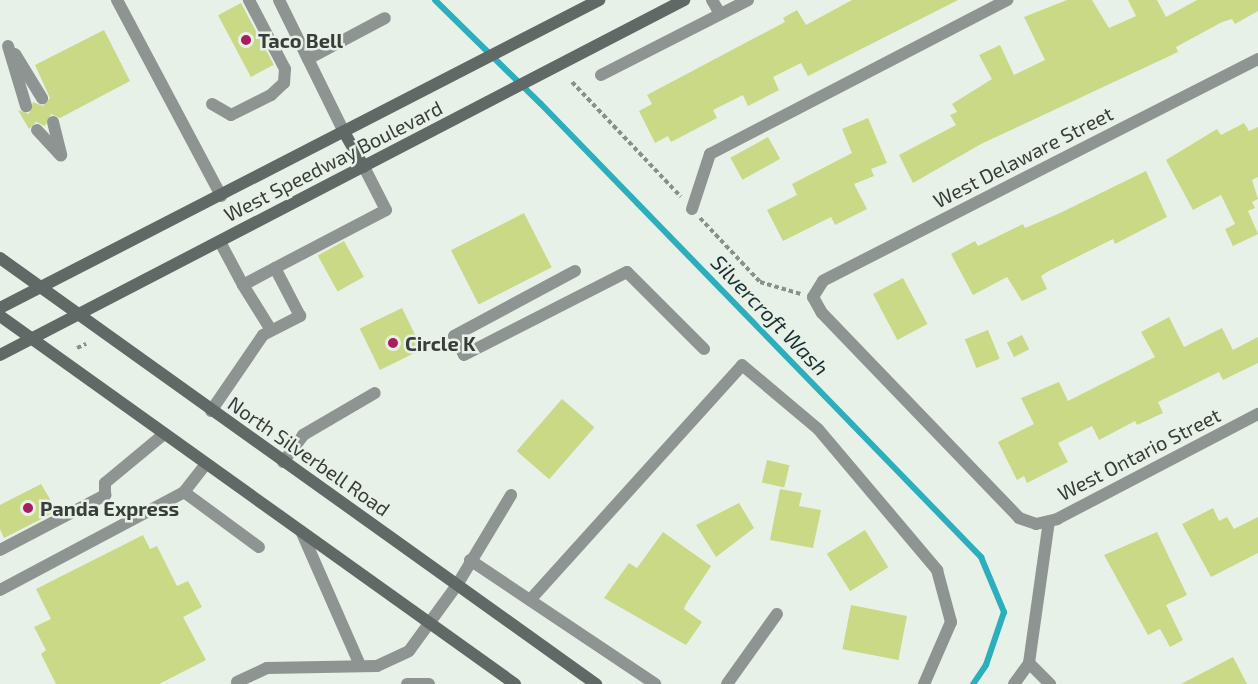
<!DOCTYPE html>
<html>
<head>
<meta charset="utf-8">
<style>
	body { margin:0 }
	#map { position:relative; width:1258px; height:684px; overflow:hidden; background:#e8f1e8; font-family:"Exo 2",sans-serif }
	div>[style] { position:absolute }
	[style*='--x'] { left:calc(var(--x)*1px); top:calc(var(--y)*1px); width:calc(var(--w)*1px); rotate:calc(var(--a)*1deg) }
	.stream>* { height:6px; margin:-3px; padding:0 3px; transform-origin:3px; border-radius:3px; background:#2caebc }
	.building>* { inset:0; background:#c9d985; transform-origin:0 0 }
	.path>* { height:4px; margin-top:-2px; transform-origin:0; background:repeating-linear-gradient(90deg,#898f89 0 4.5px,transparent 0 7.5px) }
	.service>* { height:12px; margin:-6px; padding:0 6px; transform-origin:6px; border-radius:6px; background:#8e9492 }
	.minor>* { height:12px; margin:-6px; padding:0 6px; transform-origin:6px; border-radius:6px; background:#8e9492 }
	.secondary>* { height:12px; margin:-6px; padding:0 6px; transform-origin:6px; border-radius:6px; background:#616966 }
	.dots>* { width:16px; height:16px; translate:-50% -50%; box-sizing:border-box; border:3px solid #e8f1e8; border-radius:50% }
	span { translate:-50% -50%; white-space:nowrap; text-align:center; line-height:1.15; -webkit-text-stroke:5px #e8f1e8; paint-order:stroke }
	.poi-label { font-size:20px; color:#393d39; font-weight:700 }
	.left { translate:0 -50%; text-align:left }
	.street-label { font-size:20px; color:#393d39 }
	.water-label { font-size:21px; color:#1b3033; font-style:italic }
</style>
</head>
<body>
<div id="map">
	<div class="stream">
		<i style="--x:435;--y:0;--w:148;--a:44.5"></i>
		<i style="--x:541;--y:104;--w:632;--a:45.83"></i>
		<i style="--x:981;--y:557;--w:60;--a:67.3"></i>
		<i style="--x:1004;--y:612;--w:56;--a:108.8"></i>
		<i style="--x:986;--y:665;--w:23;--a:124"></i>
	</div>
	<div class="building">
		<i style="clip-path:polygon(852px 0,958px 0,808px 76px,801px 63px,773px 77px,779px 90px,748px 106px,743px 95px,713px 110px,717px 118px,671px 142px,668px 136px,655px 143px,639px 111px,652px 104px,647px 95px,785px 22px,783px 18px,797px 10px,806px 25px)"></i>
		<i style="clip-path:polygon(1067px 0,1092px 0,1109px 28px,1136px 16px,1128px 0,1157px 0,1166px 17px,1197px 0,1258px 0,1258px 11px,1235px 24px,1232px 19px,1222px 22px,1176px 47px,1178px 52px,981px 144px,913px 183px,899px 155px,956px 125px,950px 115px,957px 112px,952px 104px,992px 79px,979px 55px,1000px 45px,1014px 75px,1045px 60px,1024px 17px)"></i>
		<i style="left:241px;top:3px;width:70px;height:26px;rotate:62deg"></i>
		<i style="clip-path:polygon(104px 30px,130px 81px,60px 118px,51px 114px,45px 126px,36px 122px,29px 129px,18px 110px,29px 114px,33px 102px,43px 106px,50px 98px,35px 65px)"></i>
		<i style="clip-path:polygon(868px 118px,887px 163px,871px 169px,874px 176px,854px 184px,867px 209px,835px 225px,831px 217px,783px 241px,767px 210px,797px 195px,792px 184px,852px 153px,842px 129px)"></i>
		<i style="clip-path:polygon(1244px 123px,1249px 131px,1258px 127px,1258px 177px,1252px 180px,1258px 199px,1252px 202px,1255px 208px,1248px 211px,1258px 234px,1233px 246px,1225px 229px,1235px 224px,1221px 195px,1193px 210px,1166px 160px,1217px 129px,1221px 135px)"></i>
		<i style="left:768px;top:137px;width:25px;height:43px;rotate:61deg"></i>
		<i style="clip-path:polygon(1146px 171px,1167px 217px,1115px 244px,1113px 239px,1047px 272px,1041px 276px,1047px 289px,1022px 301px,1007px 277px,973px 295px,951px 254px,975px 241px,978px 246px,1023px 224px,1025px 228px,1060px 213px)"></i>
		<i style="left:524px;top:213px;width:61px;height:82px;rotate:63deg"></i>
		<i style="left:344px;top:241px;width:41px;height:30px;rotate:61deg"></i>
		<i style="left:903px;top:278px;width:52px;height:34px;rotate:62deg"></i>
		<i style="left:402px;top:308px;width:46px;height:47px;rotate:64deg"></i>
		<i style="clip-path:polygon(1169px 317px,1184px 347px,1222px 328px,1233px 350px,1258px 337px,1258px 363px,1223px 380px,1219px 372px,1158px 402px,1163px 413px,1137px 425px,1135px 421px,1099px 440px,1092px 426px,1058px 443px,1068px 462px,1027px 483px,1024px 476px,1017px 480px,998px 442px,1034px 424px,1021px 398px,1059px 382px,1068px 401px,1155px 357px,1141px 332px)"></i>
		<i style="left:988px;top:330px;width:31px;height:25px;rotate:68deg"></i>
		<i style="left:1022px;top:335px;width:16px;height:17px;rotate:63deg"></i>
		<i style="left:562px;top:399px;width:43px;height:69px;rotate:41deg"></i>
		<i style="left:767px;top:460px;width:23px;height:23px;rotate:13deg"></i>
		<i style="clip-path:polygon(41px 484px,57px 511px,4px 538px,0 529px,0 505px)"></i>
		<i style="clip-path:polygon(780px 489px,802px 493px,799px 506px,821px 510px,813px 548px,770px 540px)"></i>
		<i style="clip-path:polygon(739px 503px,754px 528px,716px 557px,696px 525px)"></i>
		<i style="clip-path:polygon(1213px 508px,1219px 521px,1227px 517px,1234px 529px,1258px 517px,1258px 553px,1211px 577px,1182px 524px)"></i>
		<i style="left:865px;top:530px;width:44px;height:45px;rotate:58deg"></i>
		<i style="clip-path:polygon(663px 532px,711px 566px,686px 604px,684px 609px,702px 622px,686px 645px,604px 598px,629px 563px,637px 568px)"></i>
		<i style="clip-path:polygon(1157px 532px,1187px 595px,1166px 605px,1183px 640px,1170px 647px,1160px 629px,1148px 635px,1104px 555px)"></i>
		<i style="clip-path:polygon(143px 535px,150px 549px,157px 546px,177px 586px,188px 581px,202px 607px,183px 617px,206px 660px,159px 684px,56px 684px,41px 654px,46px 650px,34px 627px,51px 619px,36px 589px)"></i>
		<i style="left:851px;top:605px;width:57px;height:45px;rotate:11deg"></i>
		<i style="clip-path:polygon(1233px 657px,1247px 684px,1181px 684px)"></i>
	</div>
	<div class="path">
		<i style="--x:572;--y:82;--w:158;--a:46.5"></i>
		<i style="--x:700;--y:218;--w:88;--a:46.8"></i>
		<i style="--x:760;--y:282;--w:43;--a:16.3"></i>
		<i style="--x:77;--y:348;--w:10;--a:-24"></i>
	</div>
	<div class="service">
		<i style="--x:117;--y:0;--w:222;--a:62"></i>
		<i style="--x:279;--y:0;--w:147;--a:63.8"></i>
		<i style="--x:8;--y:46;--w:63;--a:73.3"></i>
		<i style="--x:15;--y:54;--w:52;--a:58.5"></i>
		<i style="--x:308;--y:59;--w:87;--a:-28"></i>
		<i style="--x:212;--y:104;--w:22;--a:30"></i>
		<i style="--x:231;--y:115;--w:45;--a:-26.6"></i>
		<i style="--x:271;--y:95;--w:18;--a:-43"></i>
		<i style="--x:284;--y:83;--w:14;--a:-86"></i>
		<i style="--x:285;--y:69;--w:78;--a:-117.6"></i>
		<i style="--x:53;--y:122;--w:34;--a:76"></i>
		<i style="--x:37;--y:130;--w:35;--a:47"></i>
		<i style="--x:692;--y:209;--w:58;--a:-71.9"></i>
		<i style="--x:710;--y:154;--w:335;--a:-27.4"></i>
		<i style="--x:275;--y:268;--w:125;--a:-27.6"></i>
		<i style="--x:386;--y:210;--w:48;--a:-117.1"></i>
		<i style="--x:575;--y:271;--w:137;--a:151.8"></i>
		<i style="--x:454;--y:336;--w:21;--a:62"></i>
		<i style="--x:464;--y:355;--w:183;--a:-27"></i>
		<i style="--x:627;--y:272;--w:109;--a:45"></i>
		<i style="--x:243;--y:285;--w:53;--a:58.1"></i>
		<i style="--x:211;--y:411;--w:92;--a:-55.6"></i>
		<i style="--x:263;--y:335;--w:42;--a:-27.2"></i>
		<i style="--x:300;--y:316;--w:54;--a:-117.5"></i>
		<i style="--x:275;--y:268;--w:36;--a:152"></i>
		<i style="--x:243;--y:285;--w:49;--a:-118.1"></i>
		<i style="--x:283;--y:462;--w:34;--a:-53"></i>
		<i style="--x:303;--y:435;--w:83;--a:-30.3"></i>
		<i style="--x:184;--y:492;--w:93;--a:36.3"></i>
		<i style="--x:302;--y:533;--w:144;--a:66.3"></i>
		<i style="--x:0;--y:550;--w:119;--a:-27.6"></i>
		<i style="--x:105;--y:495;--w:12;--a:-90"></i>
		<i style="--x:105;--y:483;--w:77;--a:-39.7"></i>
		<i style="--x:0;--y:590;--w:208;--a:-28"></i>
		<i style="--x:184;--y:492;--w:36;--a:-52"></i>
		<i style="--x:530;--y:600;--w:316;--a:-47.9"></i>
		<i style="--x:742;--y:365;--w:99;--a:40.1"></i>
		<i style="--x:818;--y:429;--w:185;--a:49.8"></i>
		<i style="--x:937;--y:570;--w:54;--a:74.9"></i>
		<i style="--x:951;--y:622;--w:68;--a:113.5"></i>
		<i style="--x:1029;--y:663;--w:30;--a:45"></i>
		<i style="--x:237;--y:682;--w:33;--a:-25"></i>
		<i style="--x:267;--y:668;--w:110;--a:-1"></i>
		<i style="--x:377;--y:666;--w:35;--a:-25"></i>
		<i style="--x:409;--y:651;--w:82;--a:-54"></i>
		<i style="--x:457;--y:585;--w:105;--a:-59"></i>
		<i style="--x:407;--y:684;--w:22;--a:0"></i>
		<i style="--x:1014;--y:684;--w:26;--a:-54"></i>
		<i style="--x:1029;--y:663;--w:143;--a:-82"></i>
	</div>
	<div class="minor">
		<i style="--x:712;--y:0;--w:16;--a:60"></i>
		<i style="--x:1258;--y:59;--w:488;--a:153"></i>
		<i style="--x:823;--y:281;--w:19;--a:122"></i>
		<i style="--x:813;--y:297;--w:18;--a:61"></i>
		<i style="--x:822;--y:313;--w:284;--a:46.1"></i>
		<i style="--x:1019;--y:518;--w:18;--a:19"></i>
		<i style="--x:1036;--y:524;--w:22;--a:-13"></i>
		<i style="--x:1057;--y:519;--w:227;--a:-27.6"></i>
		<i style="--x:601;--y:75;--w:165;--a:-27"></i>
		<i style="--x:470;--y:560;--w:223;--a:33.8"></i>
		<i style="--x:727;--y:684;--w:86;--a:-54.5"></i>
	</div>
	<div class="secondary">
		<i style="--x:344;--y:132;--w:40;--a:60.3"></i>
		<i style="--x:0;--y:258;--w:733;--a:35.56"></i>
		<i style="--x:0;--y:308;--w:674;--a:-27.21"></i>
		<i style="--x:0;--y:316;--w:633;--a:35.55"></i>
		<i style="--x:0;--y:355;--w:771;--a:-27.43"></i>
	</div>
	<div class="dots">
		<i style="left:246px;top:40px;background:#a91d5e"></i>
		<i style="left:393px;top:343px;background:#a91d5e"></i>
		<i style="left:28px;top:508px;background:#a91d5e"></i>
	</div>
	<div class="poi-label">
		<span class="left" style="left:258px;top:40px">Taco Bell</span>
		<span class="left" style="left:405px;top:343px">Circle K</span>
		<span class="left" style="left:40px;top:508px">Panda Express</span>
	</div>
	<div class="street-label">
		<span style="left:1023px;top:157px;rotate:-27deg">West Delaware Street</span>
		<span style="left:333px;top:161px;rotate:-27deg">West Speedway Boulevard</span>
		<span style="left:1139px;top:454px;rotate:-27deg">West Ontario Street</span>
		<span style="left:309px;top:456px;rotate:35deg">North Silverbell Road</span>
	</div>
	<div class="water-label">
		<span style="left:770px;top:315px;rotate:46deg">Silvercroft Wash</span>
	</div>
</div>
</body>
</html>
